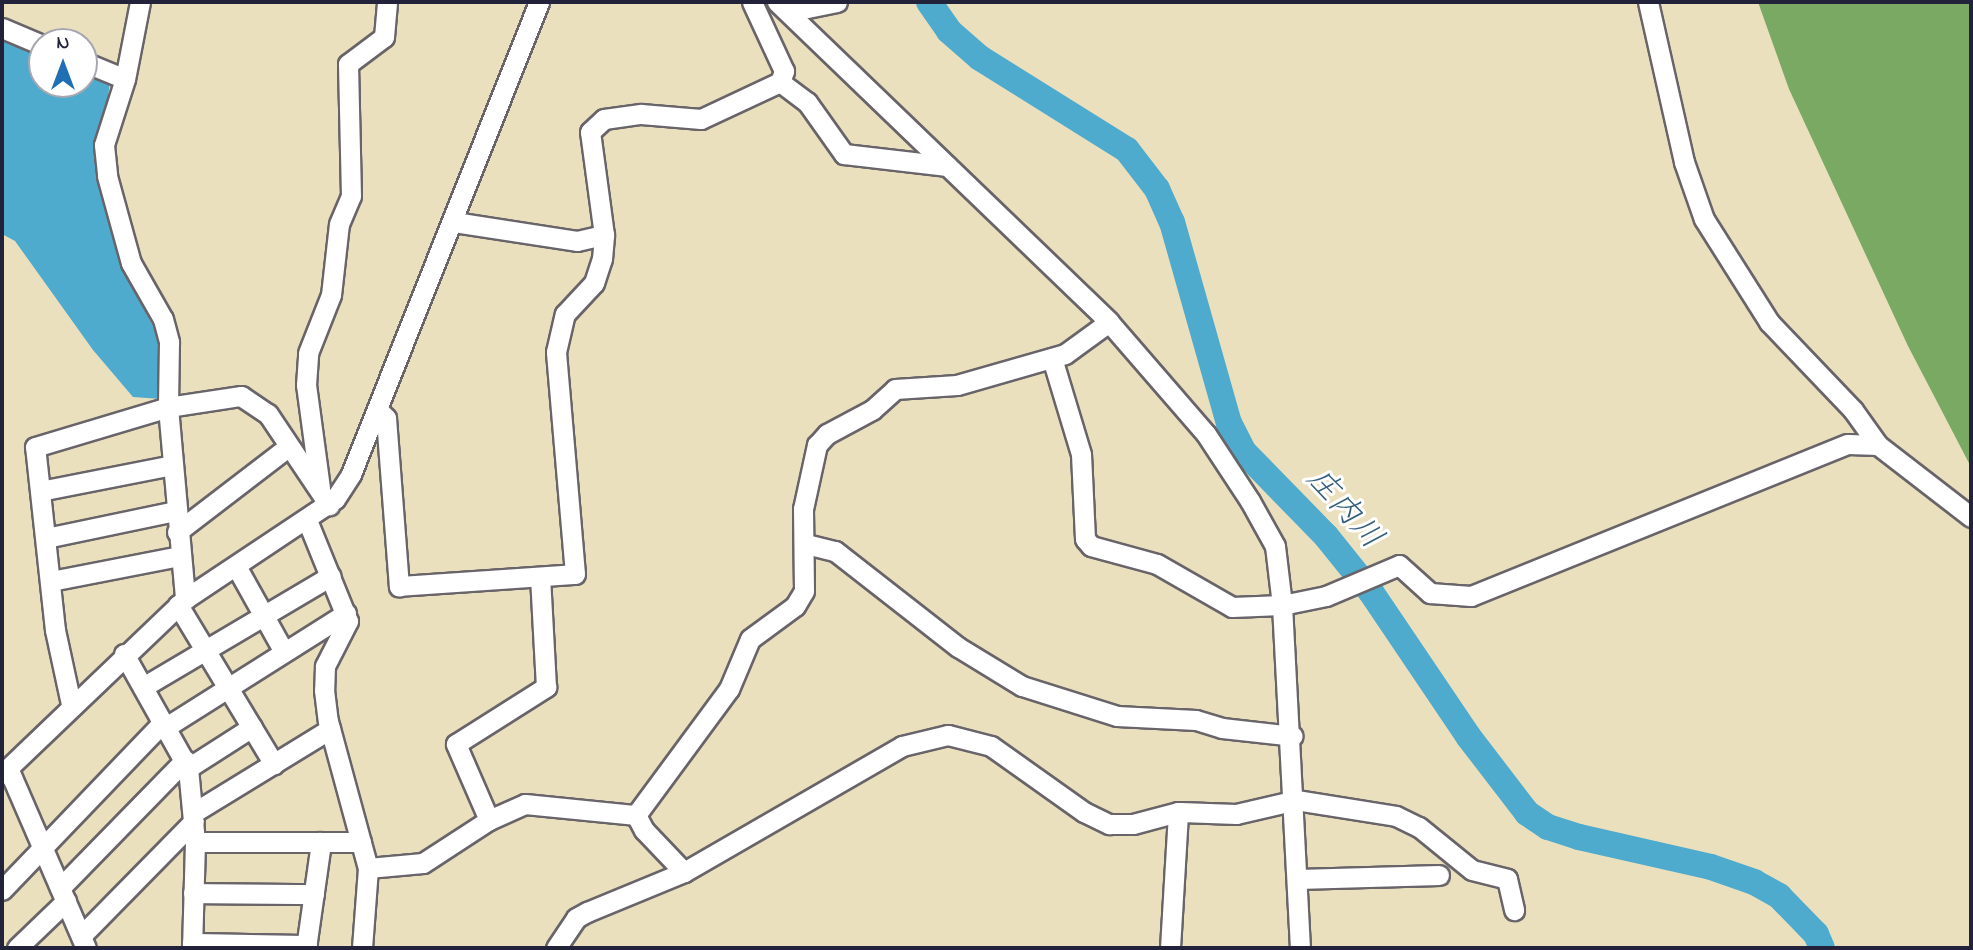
<!DOCTYPE html>
<html>
<head>
<meta charset="utf-8">
<style>
	body { margin:0 }
	#map { position:relative; width:1973px; height:950px; overflow:hidden; background:#ebe0be; font-family:"Indie Flower","Klee One",sans-serif }
	div>[style] { position:absolute }
	[style*='--x'] { left:calc(var(--x)*1px); top:calc(var(--y)*1px); width:calc(var(--w)*1px); rotate:calc(var(--a)*1deg) }
	.forest>* { inset:0; background:#79a962 }
	.water>* { inset:0; background:#4eabcd }
	.river>* { height:26px; margin:-13px; padding:0 13px; transform-origin:13px; border-radius:13px; background:#4eabcd }
	.roads { filter:drop-shadow(2px 0 #686469) drop-shadow(-2px 0 #686469) drop-shadow(0 2px #686469) drop-shadow(0 -2px #686469) }
	.minor>* { height:19px; margin:-9.5px; padding:0 9.5px; transform-origin:9.5px; border-radius:9.5px; background:#fff }
	span { translate:-50% -50%; white-space:nowrap; text-align:center; line-height:1.15; -webkit-text-stroke:6px #fff; paint-order:stroke }
	.water-label { font-size:32px; color:#36607d; font-style:italic }
	.frame { position:absolute; inset:0; border:4px solid #22223b; pointer-events:none }
	.north { position:absolute; left:28px; top:28px; width:70px; height:70px; box-sizing:border-box; background:#fff; border:2px solid #a7a7b1; border-radius:50%; rotate:0deg; font-size:19px; font-weight:700; line-height:28px; text-align:center; color:#22223b }
	.north::after { content:''; display:block; margin:auto; width:24px; height:32px; background:#1f6fb2; clip-path:polygon(50% 0,100% 100%,50% 72%,0 100%) }
</style>
</head>
<body>
<div id="map">
	<div class="forest">
		<i style="clip-path:polygon(1758px 2px,1971px 2px,1971px 467px,1908px 346px,1789px 89px)"></i>
	</div>
	<div class="water">
		<i style="clip-path:polygon(2px 40px,42px 56px,42px 84px,84px 84px,84px 73px,110px 83px,97px 168px,123px 269px,164px 347px,161px 399px,133px 397px,93px 350px,15px 241px,2px 234px)"></i>
	</div>
	<div class="river">
		<i style="--x:929;--y:2;--w:35;--a:55"></i>
		<i style="--x:949;--y:31;--w:41;--a:41.1"></i>
		<i style="--x:980;--y:58;--w:173;--a:32"></i>
		<i style="--x:1127;--y:150;--w:49;--a:52.4"></i>
		<i style="--x:1157;--y:189;--w:36;--a:66"></i>
		<i style="--x:1172;--y:222;--w:209;--a:74.2"></i>
		<i style="--x:1229;--y:423;--w:33;--a:63"></i>
		<i style="--x:1244;--y:452;--w:117;--a:45.7"></i>
		<i style="--x:1326;--y:536;--w:72;--a:51.2"></i>
		<i style="--x:1371;--y:592;--w:174;--a:56"></i>
		<i style="--x:1468;--y:736;--w:97;--a:52.5"></i>
		<i style="--x:1527;--y:813;--w:25;--a:34"></i>
		<i style="--x:1548;--y:827;--w:33;--a:18"></i>
		<i style="--x:1579;--y:837;--w:135;--a:12.8"></i>
		<i style="--x:1711;--y:867;--w:46;--a:19.2"></i>
		<i style="--x:1754;--y:882;--w:29;--a:29"></i>
		<i style="--x:1779;--y:896;--w:53;--a:45.8"></i>
		<i style="--x:1816;--y:934;--w:15;--a:67"></i>
	</div>
	<div class="roads">
		<div class="minor">
			<i style="--x:140;--y:2;--w:78;--a:101"></i>
			<i style="--x:125;--y:79;--w:69;--a:107.7"></i>
			<i style="--x:104;--y:145;--w:31;--a:84"></i>
			<i style="--x:107;--y:176;--w:90;--a:74.6"></i>
			<i style="--x:131;--y:263;--w:64;--a:60.3"></i>
			<i style="--x:163;--y:319;--w:24;--a:75"></i>
			<i style="--x:169;--y:342;--w:65;--a:90.9"></i>
			<i style="--x:168;--y:407;--w:193;--a:84.9"></i>
			<i style="--x:777;--y:2;--w:461;--a:43.9"></i>
			<i style="--x:1109;--y:322;--w:148;--a:49.1"></i>
			<i style="--x:1206;--y:434;--w:80;--a:56.7"></i>
			<i style="--x:1250;--y:501;--w:51;--a:60.9"></i>
			<i style="--x:1275;--y:546;--w:59;--a:83.2"></i>
			<i style="--x:1282;--y:605;--w:343;--a:87"></i>
			<i style="--x:1648;--y:2;--w:164;--a:77.3"></i>
			<i style="--x:1684;--y:162;--w:60;--a:70.7"></i>
			<i style="--x:1704;--y:219;--w:122;--a:57.7"></i>
			<i style="--x:1769;--y:322;--w:122;--a:46.3"></i>
			<i style="--x:1853;--y:410;--w:43;--a:54.5"></i>
			<i style="--x:1878;--y:445;--w:118;--a:37.7"></i>
			<i style="--x:788;--y:12;--w:50;--a:-11.5"></i>
			<i style="--x:2;--y:28;--w:43;--a:23"></i>
			<i style="--x:84;--y:62;--w:44;--a:22.5"></i>
			<i style="--x:780;--y:82;--w:34;--a:37"></i>
			<i style="--x:807;--y:102;--w:64;--a:54.6"></i>
			<i style="--x:844;--y:154;--w:104;--a:6.6"></i>
			<i style="--x:454;--y:222;--w:124;--a:8.8"></i>
			<i style="--x:577;--y:241;--w:28;--a:-13"></i>
			<i style="--x:1052;--y:358;--w:100;--a:73.2"></i>
			<i style="--x:1081;--y:454;--w:85;--a:87.3"></i>
			<i style="--x:1085;--y:539;--w:9;--a:49"></i>
			<i style="--x:1091;--y:546;--w:68;--a:15.3"></i>
			<i style="--x:1157;--y:564;--w:86;--a:29.8"></i>
			<i style="--x:1232;--y:607;--w:50;--a:-2.3"></i>
			<i style="--x:1282;--y:605;--w:45;--a:-11.6"></i>
			<i style="--x:1326;--y:596;--w:79;--a:-23"></i>
			<i style="--x:1399;--y:565;--w:42;--a:42.1"></i>
			<i style="--x:1430;--y:593;--w:41;--a:4.2"></i>
			<i style="--x:1471;--y:596;--w:406;--a:-22"></i>
			<i style="--x:1848;--y:444;--w:30;--a:2"></i>
			<i style="--x:377;--y:409;--w:13;--a:45"></i>
			<i style="--x:386;--y:418;--w:169;--a:85.6"></i>
			<i style="--x:399;--y:586;--w:176;--a:-3.9"></i>
			<i style="--x:575;--y:574;--w:223;--a:-94.9"></i>
			<i style="--x:556;--y:352;--w:39;--a:-77"></i>
			<i style="--x:565;--y:314;--w:42;--a:-46.9"></i>
			<i style="--x:594;--y:283;--w:25;--a:-72"></i>
			<i style="--x:602;--y:259;--w:24;--a:-85"></i>
			<i style="--x:604;--y:235;--w:104;--a:-97.7"></i>
			<i style="--x:590;--y:132;--w:19;--a:-43"></i>
			<i style="--x:604;--y:119;--w:37;--a:-8"></i>
			<i style="--x:641;--y:114;--w:60;--a:4.8"></i>
			<i style="--x:701;--y:119;--w:87;--a:-25.1"></i>
			<i style="--x:780;--y:82;--w:12;--a:-70"></i>
			<i style="--x:784;--y:71;--w:76;--a:-114.9"></i>
			<i style="--x:320;--y:488;--w:104;--a:-97.7"></i>
			<i style="--x:306;--y:385;--w:32;--a:-86"></i>
			<i style="--x:308;--y:353;--w:62;--a:-68.4"></i>
			<i style="--x:331;--y:295;--w:71;--a:-83.6"></i>
			<i style="--x:339;--y:224;--w:30;--a:-67"></i>
			<i style="--x:351;--y:196;--w:132;--a:-91.3"></i>
			<i style="--x:348;--y:64;--w:45;--a:-36.9"></i>
			<i style="--x:384;--y:37;--w:35;--a:-85"></i>
			<i style="--x:40;--y:491;--w:135;--a:-11.1"></i>
			<i style="--x:307;--y:520;--w:109;--a:67.9"></i>
			<i style="--x:348;--y:621;--w:51;--a:117.1"></i>
			<i style="--x:325;--y:666;--w:24;--a:92"></i>
			<i style="--x:324;--y:690;--w:31;--a:83"></i>
			<i style="--x:328;--y:721;--w:152;--a:74.8"></i>
			<i style="--x:368;--y:868;--w:80;--a:94.3"></i>
			<i style="--x:177;--y:532;--w:141;--a:-37.5"></i>
			<i style="--x:46;--y:538;--w:132;--a:-11.8"></i>
			<i style="--x:806;--y:544;--w:30;--a:14"></i>
			<i style="--x:835;--y:551;--w:156;--a:38"></i>
			<i style="--x:958;--y:647;--w:75;--a:31.4"></i>
			<i style="--x:1022;--y:686;--w:100;--a:17.5"></i>
			<i style="--x:1117;--y:716;--w:79;--a:2.9"></i>
			<i style="--x:1196;--y:720;--w:27;--a:17"></i>
			<i style="--x:1222;--y:728;--w:71;--a:6.4"></i>
			<i style="--x:236;--y:566;--w:98;--a:60.8"></i>
			<i style="--x:51;--y:581;--w:131;--a:-11"></i>
			<i style="--x:178;--y:605;--w:186;--a:58.9"></i>
			<i style="--x:124;--y:654;--w:131;--a:60.7"></i>
			<i style="--x:188;--y:768;--w:74;--a:84.6"></i>
			<i style="--x:195;--y:842;--w:106;--a:91.6"></i>
			<i style="--x:143;--y:687;--w:218;--a:-30.6"></i>
			<i style="--x:71;--y:704;--w:76;--a:-102.2"></i>
			<i style="--x:55;--y:630;--w:184;--a:-96.2"></i>
			<i style="--x:35;--y:447;--w:139;--a:-16.7"></i>
			<i style="--x:168;--y:407;--w:74;--a:-8.6"></i>
			<i style="--x:241;--y:396;--w:32;--a:34"></i>
			<i style="--x:268;--y:414;--w:110;--a:56.2"></i>
			<i style="--x:166;--y:727;--w:213;--a:-32.3"></i>
			<i style="--x:8;--y:768;--w:196;--a:66.6"></i>
			<i style="--x:188;--y:768;--w:76;--a:-32.6"></i>
			<i style="--x:2;--y:774;--w:253;--a:-43.7"></i>
			<i style="--x:185;--y:599;--w:180;--a:-33.7"></i>
			<i style="--x:335;--y:499;--w:30;--a:-57"></i>
			<i style="--x:351;--y:474;--w:508;--a:-68.28"></i>
			<i style="--x:193;--y:813;--w:161;--a:-31.5"></i>
			<i style="--x:636;--y:815;--w:157;--a:-53.6"></i>
			<i style="--x:729;--y:689;--w:54;--a:-67.2"></i>
			<i style="--x:750;--y:639;--w:56;--a:-36.3"></i>
			<i style="--x:795;--y:606;--w:17;--a:-59"></i>
			<i style="--x:804;--y:591;--w:82;--a:-90.7"></i>
			<i style="--x:803;--y:509;--w:66;--a:-77.7"></i>
			<i style="--x:817;--y:445;--w:15;--a:-48"></i>
			<i style="--x:827;--y:434;--w:51;--a:-28.1"></i>
			<i style="--x:872;--y:410;--w:31;--a:-42"></i>
			<i style="--x:895;--y:389;--w:62;--a:-3.7"></i>
			<i style="--x:957;--y:385;--w:112;--a:-16"></i>
			<i style="--x:1065;--y:354;--w:54;--a:-36"></i>
			<i style="--x:636;--y:815;--w:17;--a:62"></i>
			<i style="--x:644;--y:830;--w:58;--a:46.4"></i>
			<i style="--x:489;--y:820;--w:83;--a:-113.5"></i>
			<i style="--x:456;--y:744;--w:107;--a:-32.3"></i>
			<i style="--x:546;--y:687;--w:110;--a:-93.1"></i>
			<i style="--x:195;--y:842;--w:166;--a:0"></i>
			<i style="--x:368;--y:868;--w:55;--a:-5.2"></i>
			<i style="--x:423;--y:863;--w:79;--a:-33.1"></i>
			<i style="--x:489;--y:820;--w:39;--a:-24"></i>
			<i style="--x:525;--y:804;--w:112;--a:5.7"></i>
			<i style="--x:1298;--y:879;--w:141;--a:-1.6"></i>
			<i style="--x:60;--y:888;--w:179;--a:-45.7"></i>
			<i style="--x:2;--y:890;--w:233;--a:-46.2"></i>
			<i style="--x:193;--y:893;--w:121;--a:0.5"></i>
			<i style="--x:81;--y:936;--w:161;--a:-45.5"></i>
			<i style="--x:192;--y:943;--w:115;--a:1"></i>
			<i style="--x:17;--y:948;--w:68;--a:-43.8"></i>
			<i style="--x:306;--y:948;--w:107;--a:-81.9"></i>
			<i style="--x:556;--y:948;--w:36;--a:-56"></i>
			<i style="--x:576;--y:918;--w:13;--a:-29"></i>
			<i style="--x:587;--y:912;--w:105;--a:-22.4"></i>
			<i style="--x:684;--y:872;--w:252;--a:-30"></i>
			<i style="--x:902;--y:746;--w:47;--a:-13.4"></i>
			<i style="--x:948;--y:735;--w:44;--a:14.3"></i>
			<i style="--x:991;--y:746;--w:114;--a:35.4"></i>
			<i style="--x:1084;--y:812;--w:28;--a:26"></i>
			<i style="--x:1109;--y:824;--w:24;--a:0"></i>
			<i style="--x:1133;--y:824;--w:47;--a:-14.9"></i>
			<i style="--x:1178;--y:812;--w:58;--a:2"></i>
			<i style="--x:1236;--y:814;--w:62;--a:-13.1"></i>
			<i style="--x:1296;--y:800;--w:101;--a:9.1"></i>
			<i style="--x:1396;--y:816;--w:25;--a:26"></i>
			<i style="--x:1419;--y:827;--w:68;--a:39.1"></i>
			<i style="--x:1472;--y:870;--w:36;--a:14"></i>
			<i style="--x:1507;--y:879;--w:32;--a:77"></i>
			<i style="--x:1170;--y:948;--w:136;--a:-86.6"></i>
		</div>
	</div>
	<div class="water-label">
		<span style="left:1343px;top:510px;rotate:48deg">庄内川</span>
	</div>
	<div class="frame"></div>
	<div class="north">N</div>
</div>
</body>
</html>
